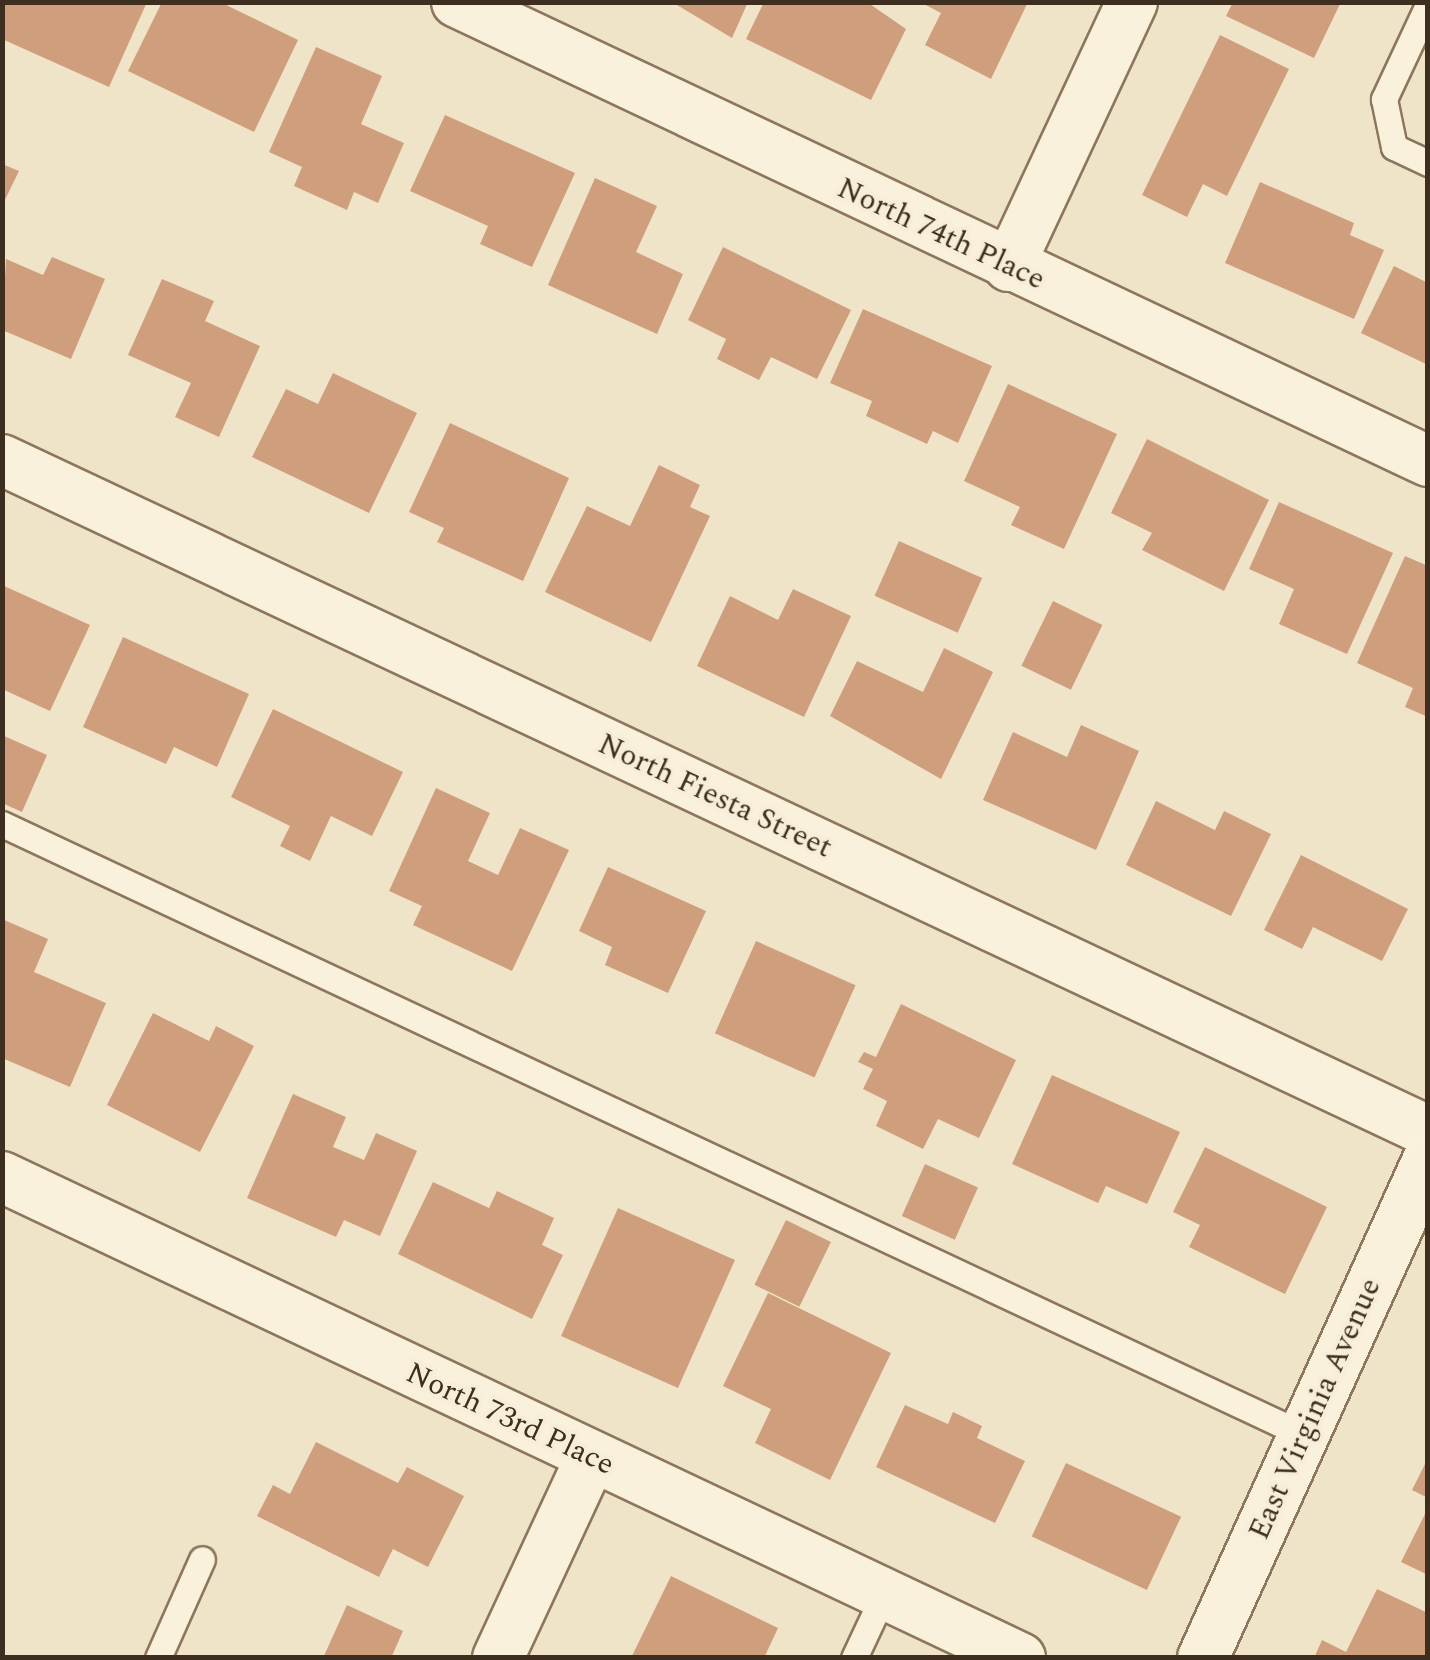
<!DOCTYPE html>
<html>
<head>
<meta charset="utf-8">
<style>
	body { margin:0 }
	#map { position:relative; width:1430px; height:1660px; overflow:hidden; background:#f0e4c8; font-family:Spectral,serif }
	div>[style] { position:absolute }
	[style*='--x'] { left:calc(var(--x)*1px); top:calc(var(--y)*1px); width:calc(var(--w)*1px); rotate:calc(var(--a)*1deg) }
	.building>* { inset:0; background:#cf9f7d; transform-origin:0 0 }
	.roads { filter:drop-shadow(2px 0 #8d765c) drop-shadow(-2px 0 #8d765c) drop-shadow(0 2px #8d765c) drop-shadow(0 -2px #8d765c) }
	.lane>* { height:25px; margin:-12.5px; padding:0 12.5px; transform-origin:12.5px; border-radius:12.5px; background:#faf1dc }
	.street>* { height:50px; margin:-25px; padding:0 25px; transform-origin:25px; border-radius:25px; background:#faf1dc }
	span { translate:-50% -50%; white-space:nowrap; text-align:center; line-height:1.15; -webkit-text-stroke:8px #f7eed8; paint-order:stroke }
	.street-label { font-size:30px; color:#3d2e20 }
	.frame { position:absolute; inset:0; border:5px solid #3d2e20; pointer-events:none }
</style>
</head>
<body>
<div id="map">
	<div class="building">
		<i style="clip-path:polygon(2px 2px,147px 2px,109px 87px,2px 39px)"></i>
		<i style="clip-path:polygon(162px 2px,220px 2px,298px 40px,254px 132px,128px 71px)"></i>
		<i style="clip-path:polygon(672px 2px,748px 2px,732px 38px)"></i>
		<i style="clip-path:polygon(764px 2px,867px 2px,906px 29px,871px 100px,746px 39px)"></i>
		<i style="clip-path:polygon(920px 2px,1028px 2px,991px 79px,925px 45px,941px 13px)"></i>
		<i style="clip-path:polygon(1233px 2px,1341px 2px,1314px 58px,1226px 16px)"></i>
		<i style="clip-path:polygon(1220px 35px,1289px 69px,1227px 196px,1203px 184px,1187px 217px,1142px 195px)"></i>
		<i style="clip-path:polygon(316px 47px,382px 76px,361px 124px,404px 143px,378px 203px,354px 192px,347px 210px,294px 186px,302px 167px,269px 152px)"></i>
		<i style="clip-path:polygon(445px 115px,575px 173px,532px 267px,480px 244px,488px 226px,410px 191px)"></i>
		<i style="clip-path:polygon(2px 164px,19px 171px,2px 206px)"></i>
		<i style="clip-path:polygon(595px 178px,657px 206px,636px 252px,683px 274px,657px 334px,548px 285px)"></i>
		<i style="clip-path:polygon(1260px 182px,1354px 223px,1350px 235px,1384px 250px,1354px 319px,1225px 263px)"></i>
		<i style="clip-path:polygon(723px 247px,851px 310px,817px 379px,771px 357px,759px 380px,717px 359px,726px 339px,688px 320px)"></i>
		<i style="clip-path:polygon(52px 257px,105px 279px,71px 359px,2px 330px,6px 259px,43px 275px)"></i>
		<i style="clip-path:polygon(1394px 266px,1428px 283px,1428px 365px,1361px 333px)"></i>
		<i style="clip-path:polygon(162px 279px,214px 301px,205px 321px,260px 346px,219px 437px,175px 417px,191px 383px,128px 355px)"></i>
		<i style="clip-path:polygon(863px 309px,992px 366px,958px 443px,933px 431px,927px 444px,866px 416px,872px 401px,830px 383px)"></i>
		<i style="clip-path:polygon(333px 373px,417px 413px,369px 513px,252px 457px,286px 389px,318px 404px)"></i>
		<i style="clip-path:polygon(1008px 384px,1117px 434px,1064px 549px,1011px 525px,1020px 507px,964px 481px)"></i>
		<i style="clip-path:polygon(450px 423px,569px 478px,523px 581px,437px 542px,444px 528px,409px 512px)"></i>
		<i style="clip-path:polygon(1147px 439px,1269px 500px,1224px 591px,1142px 550px,1152px 533px,1111px 513px)"></i>
		<i style="clip-path:polygon(659px 465px,700px 485px,690px 507px,710px 516px,651px 642px,545px 592px,587px 506px,630px 526px)"></i>
		<i style="clip-path:polygon(1279px 502px,1393px 553px,1347px 654px,1279px 624px,1294px 589px,1249px 569px)"></i>
		<i style="left:899px;top:541px;width:91px;height:60px;rotate:24deg"></i>
		<i style="clip-path:polygon(1405px 556px,1428px 566px,1428px 717px,1405px 707px,1413px 688px,1357px 663px)"></i>
		<i style="clip-path:polygon(2px 585px,90px 625px,50px 711px,2px 689px)"></i>
		<i style="clip-path:polygon(793px 589px,851px 616px,804px 717px,697px 666px,730px 596px,778px 620px)"></i>
		<i style="left:1053px;top:601px;width:55px;height:72px;rotate:26deg"></i>
		<i style="clip-path:polygon(123px 637px,249px 694px,217px 767px,174px 747px,166px 764px,83px 727px)"></i>
		<i style="clip-path:polygon(944px 648px,993px 672px,941px 779px,830px 716px,857px 661px,923px 692px)"></i>
		<i style="clip-path:polygon(273px 709px,403px 772px,372px 836px,331px 816px,310px 861px,280px 846px,290px 826px,231px 797px)"></i>
		<i style="clip-path:polygon(1081px 725px,1139px 751px,1096px 850px,983px 800px,1013px 732px,1067px 757px)"></i>
		<i style="clip-path:polygon(2px 735px,47px 755px,22px 812px,2px 803px)"></i>
		<i style="clip-path:polygon(436px 788px,490px 813px,468px 861px,498px 875px,520px 828px,569px 850px,512px 971px,413px 925px,422px 906px,389px 891px)"></i>
		<i style="clip-path:polygon(1156px 801px,1215px 830px,1224px 811px,1271px 834px,1231px 916px,1126px 865px)"></i>
		<i style="clip-path:polygon(1301px 855px,1408px 909px,1382px 961px,1313px 927px,1302px 949px,1264px 930px)"></i>
		<i style="clip-path:polygon(608px 867px,706px 911px,668px 993px,605px 965px,612px 947px,579px 931px)"></i>
		<i style="clip-path:polygon(2px 919px,48px 939px,34px 972px,106px 1003px,70px 1087px,2px 1058px)"></i>
		<i style="left:756px;top:941px;width:109px;height:101px;rotate:24deg"></i>
		<i style="clip-path:polygon(901px 1004px,1016px 1060px,979px 1138px,938px 1119px,923px 1149px,876px 1126px,887px 1101px,863px 1089px,873px 1069px,858px 1062px,864px 1052px,876px 1057px)"></i>
		<i style="clip-path:polygon(153px 1013px,209px 1041px,216px 1026px,254px 1046px,200px 1152px,107px 1105px)"></i>
		<i style="clip-path:polygon(1052px 1075px,1180px 1132px,1147px 1204px,1106px 1186px,1098px 1203px,1012px 1164px)"></i>
		<i style="clip-path:polygon(293px 1094px,346px 1117px,333px 1147px,364px 1160px,376px 1133px,417px 1151px,380px 1236px,344px 1220px,336px 1237px,247px 1198px)"></i>
		<i style="clip-path:polygon(1205px 1147px,1327px 1207px,1285px 1294px,1189px 1247px,1200px 1225px,1173px 1212px)"></i>
		<i style="left:925px;top:1164px;width:58px;height:57px;rotate:24deg"></i>
		<i style="clip-path:polygon(433px 1182px,489px 1208px,497px 1191px,554px 1218px,542px 1245px,563px 1255px,532px 1319px,398px 1254px)"></i>
		<i style="left:618px;top:1208px;width:128px;height:140px;rotate:24deg"></i>
		<i style="left:786px;top:1220px;width:50px;height:72px;rotate:26deg"></i>
		<i style="clip-path:polygon(768px 1293px,891px 1353px,830px 1480px,755px 1443px,771px 1409px,723px 1386px)"></i>
		<i style="clip-path:polygon(905px 1405px,948px 1424px,953px 1412px,982px 1426px,977px 1438px,1025px 1461px,995px 1523px,876px 1467px)"></i>
		<i style="clip-path:polygon(316px 1442px,398px 1483px,407px 1467px,464px 1496px,428px 1567px,393px 1549px,379px 1577px,257px 1516px,273px 1485px,290px 1494px)"></i>
		<i style="clip-path:polygon(1428px 1458px,1428px 1498px,1412px 1490px)"></i>
		<i style="left:1066px;top:1463px;width:127px;height:81px;rotate:25deg"></i>
		<i style="clip-path:polygon(1428px 1508px,1428px 1575px,1401px 1562px)"></i>
		<i style="clip-path:polygon(671px 1576px,778px 1628px,764px 1658px,631px 1658px)"></i>
		<i style="clip-path:polygon(1377px 1589px,1428px 1613px,1428px 1658px,1314px 1658px,1322px 1640px,1346px 1652px)"></i>
		<i style="clip-path:polygon(347px 1605px,403px 1631px,391px 1658px,323px 1658px)"></i>
	</div>
	<div class="roads">
		<div class="lane">
			<i style="--x:1428;--y:5;--w:104;--a:115.1"></i>
			<i style="--x:1384;--y:99;--w:49;--a:78.2"></i>
			<i style="--x:1394;--y:147;--w:38;--a:25"></i>
			<i style="--x:2;--y:824;--w:1438;--a:25.14"></i>
			<i style="--x:158;--y:1658;--w:108;--a:-66"></i>
			<i style="--x:854;--y:1658;--w:71;--a:-64.9"></i>
		</div>
		<div class="street">
			<i style="--x:457;--y:2;--w:1074;--a:25.3"></i>
			<i style="--x:1009;--y:266;--w:291;--a:-65"></i>
			<i style="--x:2;--y:460;--w:1576;--a:25.2"></i>
			<i style="--x:2;--y:1177;--w:1126;--a:25.29"></i>
			<i style="--x:498;--y:1658;--w:221;--a:-65.1"></i>
			<i style="--x:1203;--y:1658;--w:546;--a:-65.69"></i>
		</div>
	</div>
	<div class="street-label">
		<span style="left:941px;top:234px;rotate:25deg">North 74th Place</span>
		<span style="left:715px;top:796px;rotate:25deg">North Fiesta Street</span>
		<span style="left:1315px;top:1409px;rotate:-66deg">East Virginia Avenue</span>
		<span style="left:510px;top:1419px;rotate:25deg">North 73rd Place</span>
	</div>
	<div class="frame"></div>
</div>
</body>
</html>
